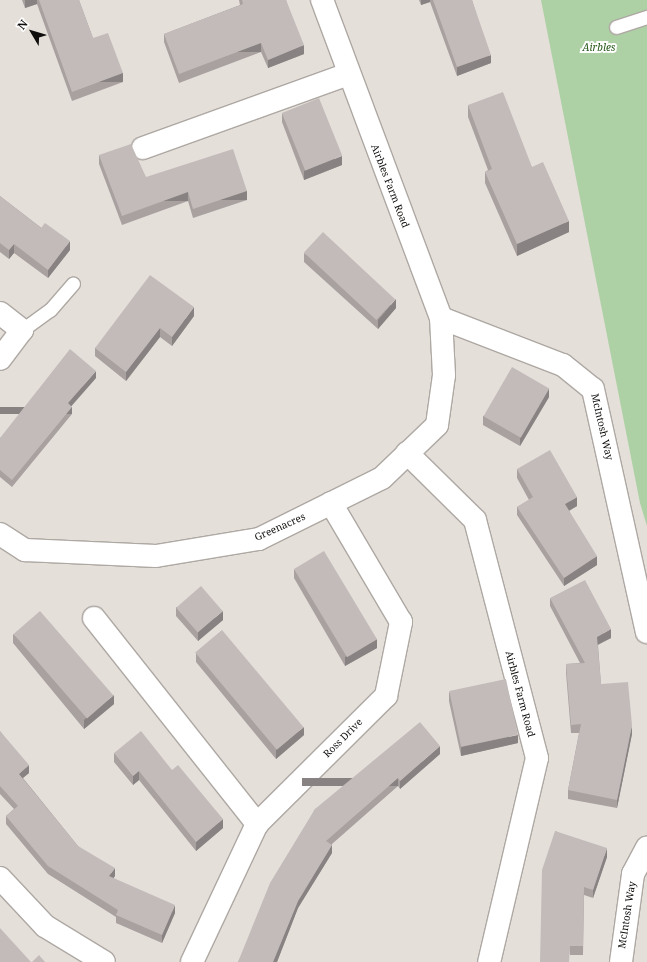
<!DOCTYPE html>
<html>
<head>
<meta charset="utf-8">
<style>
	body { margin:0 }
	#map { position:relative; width:647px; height:962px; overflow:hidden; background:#e5dfda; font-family:"Noto Serif",serif }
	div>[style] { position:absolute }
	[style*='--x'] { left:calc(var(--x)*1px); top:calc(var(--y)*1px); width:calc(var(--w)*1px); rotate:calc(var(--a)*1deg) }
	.green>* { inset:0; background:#add1a4 }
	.roads { filter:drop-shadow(1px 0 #aea8a3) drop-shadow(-1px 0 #aea8a3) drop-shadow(0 1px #aea8a3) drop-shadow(0 -1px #aea8a3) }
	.lane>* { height:13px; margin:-6.5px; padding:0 6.5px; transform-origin:6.5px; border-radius:6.5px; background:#fff }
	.street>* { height:22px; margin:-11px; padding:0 11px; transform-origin:11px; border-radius:11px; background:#fff }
	.wall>* { inset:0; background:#a8a1a0 }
	.shaded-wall>* { inset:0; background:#888382; transform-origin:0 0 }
	.building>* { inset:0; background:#c3bbba; transform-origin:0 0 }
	span { translate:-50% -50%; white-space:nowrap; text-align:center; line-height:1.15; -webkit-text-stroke:4px #fff; paint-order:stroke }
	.park-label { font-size:10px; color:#215413; font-style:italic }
	.street-label { font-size:10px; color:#110f0d }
	.north { position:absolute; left:12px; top:12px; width:40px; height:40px; -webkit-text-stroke:3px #fff; paint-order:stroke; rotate:308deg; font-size:11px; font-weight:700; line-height:16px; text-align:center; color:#110f0d }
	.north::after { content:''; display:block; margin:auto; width:14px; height:18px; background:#110f0d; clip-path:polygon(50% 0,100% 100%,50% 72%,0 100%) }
</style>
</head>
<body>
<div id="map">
	<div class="green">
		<i style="clip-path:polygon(541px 0,647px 0,647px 526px,640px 503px)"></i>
	</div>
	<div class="roads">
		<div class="lane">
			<i style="--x:616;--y:27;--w:33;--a:-18"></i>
			<i style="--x:22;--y:330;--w:34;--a:-36"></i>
			<i style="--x:50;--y:310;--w:35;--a:-49"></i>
		</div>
		<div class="street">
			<i style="--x:143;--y:148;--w:218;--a:-19.8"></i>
			<i style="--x:0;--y:313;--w:28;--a:38"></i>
			<i style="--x:22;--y:330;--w:36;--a:127"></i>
			<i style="--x:441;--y:318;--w:131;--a:21.1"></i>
			<i style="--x:563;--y:365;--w:38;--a:39"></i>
			<i style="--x:593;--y:389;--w:249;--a:77.5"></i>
			<i style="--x:407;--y:453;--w:95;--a:44.6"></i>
			<i style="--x:475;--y:520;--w:246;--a:75.4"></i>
			<i style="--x:537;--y:758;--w:210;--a:103.2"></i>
			<i style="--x:0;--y:534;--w:30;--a:33"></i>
			<i style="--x:25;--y:550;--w:131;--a:2.6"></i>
			<i style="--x:156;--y:556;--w:104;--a:-9.4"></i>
			<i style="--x:259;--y:539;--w:137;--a:-26.4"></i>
			<i style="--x:382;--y:478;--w:76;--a:-43.9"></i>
			<i style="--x:437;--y:425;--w:50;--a:-82"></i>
			<i style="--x:444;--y:375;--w:57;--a:-93"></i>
			<i style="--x:441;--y:318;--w:340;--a:-110.5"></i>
			<i style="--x:94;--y:618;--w:263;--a:51.6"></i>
			<i style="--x:0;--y:878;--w:66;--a:46.8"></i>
			<i style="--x:45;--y:926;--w:69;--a:31.4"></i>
			<i style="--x:192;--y:962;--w:153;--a:-64.8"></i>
			<i style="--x:257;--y:824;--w:182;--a:-44.8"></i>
			<i style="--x:386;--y:696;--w:76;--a:-78.5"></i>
			<i style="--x:401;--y:622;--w:138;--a:-120.5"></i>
			<i style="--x:621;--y:962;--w:89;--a:-82.2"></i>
			<i style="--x:633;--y:874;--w:30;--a:-62"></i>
		</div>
	</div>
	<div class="wall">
		<i style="clip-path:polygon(22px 0,79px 0,93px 38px,123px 82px,72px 101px,37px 4px,25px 8px)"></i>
		<i style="clip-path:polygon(239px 0,286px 0,304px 54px,268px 68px,261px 52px,179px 83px,164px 42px,164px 34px,240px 5px)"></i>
		<i style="clip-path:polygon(419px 0,472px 0,491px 63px,457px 76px,430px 2px,421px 5px)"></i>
		<i style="clip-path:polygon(468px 105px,532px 167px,569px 232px,517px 256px,485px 183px,485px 172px,488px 170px,468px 117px)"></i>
		<i style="clip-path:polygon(282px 113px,342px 165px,304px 180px,282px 122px)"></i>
		<i style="clip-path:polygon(99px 155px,146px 177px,247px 200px,193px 218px,188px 201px,122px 225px,99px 164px)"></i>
		<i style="clip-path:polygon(0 196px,70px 250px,48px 278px,14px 253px,9px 259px,0 252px)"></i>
		<i style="clip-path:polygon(304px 253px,396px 308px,378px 329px,304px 262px)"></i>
		<i style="clip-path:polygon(194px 316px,172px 346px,160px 337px,126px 381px,95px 356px,95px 348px)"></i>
		<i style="clip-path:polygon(96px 378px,71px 406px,72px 414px,12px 487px,0 477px,0 438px)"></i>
		<i style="clip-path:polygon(549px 397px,520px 446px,483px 425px,483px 416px)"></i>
		<i style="clip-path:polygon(517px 469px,577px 506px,569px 511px,597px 565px,564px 586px,517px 515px,517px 507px,529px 500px,517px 478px)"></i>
		<i style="clip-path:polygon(294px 569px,377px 648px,345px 666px,294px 578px)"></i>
		<i style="clip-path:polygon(550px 598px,611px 638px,598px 645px,601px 684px,632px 734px,617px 808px,568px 799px,568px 790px,579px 733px,571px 733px,566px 673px,566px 664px,580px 663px,550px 606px)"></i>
		<i style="clip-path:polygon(176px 607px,223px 620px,198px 641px,176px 616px)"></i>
		<i style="clip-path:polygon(13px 634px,114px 704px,84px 729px,13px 643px)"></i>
		<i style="clip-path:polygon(196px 653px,304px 735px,276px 759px,196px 662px)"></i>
		<i style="clip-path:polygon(449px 692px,518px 743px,461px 756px,449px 701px)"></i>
		<i style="clip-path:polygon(0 731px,29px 773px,23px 778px,78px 846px,115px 876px,113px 878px,175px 913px,162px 943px,116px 923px,116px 917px,48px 874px,6px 824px,6px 816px,14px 809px,0 794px)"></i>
		<i style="clip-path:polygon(114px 753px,172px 770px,223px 828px,196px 851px,139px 780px,133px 785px,114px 762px)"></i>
		<i style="clip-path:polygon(440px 754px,400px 789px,398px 786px,332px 844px,332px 853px,298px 908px,277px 962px,238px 962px,315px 809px)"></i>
		<i style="clip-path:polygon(555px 831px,607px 857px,593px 898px,584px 895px,583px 955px,570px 955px)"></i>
	</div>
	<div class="shaded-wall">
		<i style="clip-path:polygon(25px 0,37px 0,37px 4px,25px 8px)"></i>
		<i style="clip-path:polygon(421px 0,430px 0,430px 2px,421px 5px)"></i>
		<i style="left:261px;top:43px;width:9px;height:88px;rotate:90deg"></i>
		<i style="clip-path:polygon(304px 45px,304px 54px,268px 68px,268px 60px)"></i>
		<i style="clip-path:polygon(491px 55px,491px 63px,457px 76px,457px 67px)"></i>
		<i style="left:123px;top:73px;width:9px;height:54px;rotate:90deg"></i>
		<i style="clip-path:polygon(342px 156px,342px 165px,304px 180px,304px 171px)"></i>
		<i style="left:247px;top:191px;width:9px;height:57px;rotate:90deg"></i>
		<i style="left:188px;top:192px;width:9px;height:70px;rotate:90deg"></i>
		<i style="clip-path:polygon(569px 221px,569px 232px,517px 256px,517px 244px)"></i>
		<i style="clip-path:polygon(70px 241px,70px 250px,48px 278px,48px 270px)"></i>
		<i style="clip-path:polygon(14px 244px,14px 253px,9px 259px,9px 250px)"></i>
		<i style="clip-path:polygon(396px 299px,396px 308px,378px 329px,378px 320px)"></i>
		<i style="clip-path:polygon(194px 307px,194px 316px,172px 346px,172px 337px)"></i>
		<i style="clip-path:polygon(160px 328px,160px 337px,126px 381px,126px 372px)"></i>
		<i style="clip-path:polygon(96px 371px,96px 378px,68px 410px,68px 403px)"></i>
		<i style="clip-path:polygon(549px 388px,549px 397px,520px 446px,520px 437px)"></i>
		<i style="left:72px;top:407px;width:7px;height:94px;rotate:90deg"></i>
		<i style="clip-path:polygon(577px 497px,577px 506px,565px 513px,565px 504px)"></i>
		<i style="clip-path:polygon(597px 556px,597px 565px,564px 586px,564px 578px)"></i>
		<i style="clip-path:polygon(223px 611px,223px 620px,198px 641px,198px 632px)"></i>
		<i style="clip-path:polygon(611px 629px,611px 638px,597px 645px,597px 637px)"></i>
		<i style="clip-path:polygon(377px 639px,377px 648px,345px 666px,345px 657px)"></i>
		<i style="clip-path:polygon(114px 695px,114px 704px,84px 729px,84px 720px)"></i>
		<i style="clip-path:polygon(632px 725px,632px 734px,617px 808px,617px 800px)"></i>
		<i style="clip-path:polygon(304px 727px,304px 735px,276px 759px,276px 750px)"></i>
		<i style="clip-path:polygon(518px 735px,518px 743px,461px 756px,461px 747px)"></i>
		<i style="clip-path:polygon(440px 746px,440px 754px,400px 789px,400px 781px)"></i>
		<i style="clip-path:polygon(29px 765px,29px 773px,19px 781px,19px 774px)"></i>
		<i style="clip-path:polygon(139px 771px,139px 780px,133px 785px,133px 776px)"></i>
		<i style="left:398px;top:778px;width:8px;height:96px;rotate:90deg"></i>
		<i style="clip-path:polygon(223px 819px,223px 828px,196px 851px,196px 842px)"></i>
		<i style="clip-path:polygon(332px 845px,332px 853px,298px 908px,277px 962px,273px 962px,298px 901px)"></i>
		<i style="clip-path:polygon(607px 848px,607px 857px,593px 898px,593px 890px)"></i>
		<i style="clip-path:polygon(115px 868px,115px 876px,109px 884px,109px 876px)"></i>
		<i style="clip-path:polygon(175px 905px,175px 913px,162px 943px,162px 935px)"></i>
	</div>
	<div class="building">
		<i style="clip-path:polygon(39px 0,79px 0,93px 38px,108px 33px,123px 73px,72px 92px)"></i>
		<i style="clip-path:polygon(242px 0,286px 0,304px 45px,268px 60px,261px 43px,179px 74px,164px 34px,243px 4px)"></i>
		<i style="clip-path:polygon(433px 0,472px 0,491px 55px,457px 67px)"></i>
		<i style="clip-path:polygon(503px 92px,532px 167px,543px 162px,569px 221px,517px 244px,485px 172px,492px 169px,468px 105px)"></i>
		<i style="left:319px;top:98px;width:62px;height:40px;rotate:68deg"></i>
		<i style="clip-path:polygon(131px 144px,146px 177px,233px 149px,247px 191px,193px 209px,188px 192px,122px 216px,99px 155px)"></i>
		<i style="clip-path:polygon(0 196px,41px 228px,45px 223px,70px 241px,48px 270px,14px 244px,9px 250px,0 243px)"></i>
		<i style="left:323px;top:232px;width:99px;height:28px;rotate:43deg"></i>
		<i style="clip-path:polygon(150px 275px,194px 307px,172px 337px,160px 328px,126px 372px,95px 348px)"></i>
		<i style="clip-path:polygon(70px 349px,96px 371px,68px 403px,72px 407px,12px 480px,0 470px,0 438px)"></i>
		<i style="left:512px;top:367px;width:43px;height:57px;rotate:30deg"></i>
		<i style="clip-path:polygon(550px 450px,577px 497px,565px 504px,597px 556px,564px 578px,517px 507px,533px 497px,517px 469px)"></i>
		<i style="left:324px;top:551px;width:103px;height:35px;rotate:59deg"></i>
		<i style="clip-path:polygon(585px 580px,611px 629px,597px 637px,601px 684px,628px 682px,632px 725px,617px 800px,568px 790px,581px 724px,571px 725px,566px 664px,585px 663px,550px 598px)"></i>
		<i style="left:201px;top:586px;width:33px;height:33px;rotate:49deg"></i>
		<i style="left:40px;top:611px;width:112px;height:35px;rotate:49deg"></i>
		<i style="left:222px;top:630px;width:127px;height:35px;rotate:50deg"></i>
		<i style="left:506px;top:679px;width:57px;height:58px;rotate:78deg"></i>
		<i style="clip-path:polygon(420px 722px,440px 746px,400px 781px,398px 778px,326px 841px,332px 845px,298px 901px,273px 962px,238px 962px,270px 883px,315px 809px)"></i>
		<i style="clip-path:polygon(0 731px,29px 765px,19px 774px,78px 846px,115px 868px,109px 876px,175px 905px,162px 935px,116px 915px,118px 910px,48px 866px,6px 816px,18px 806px,0 786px)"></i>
		<i style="clip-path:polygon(141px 731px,172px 770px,178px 765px,223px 819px,196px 842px,139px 771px,133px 776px,114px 753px)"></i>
		<i style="clip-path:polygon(555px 831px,607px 848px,593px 890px,584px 887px,583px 946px,570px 946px,569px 962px,540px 962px,542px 870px)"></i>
		<i style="clip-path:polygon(0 928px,31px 962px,0 962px)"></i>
		<i style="clip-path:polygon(39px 955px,45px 962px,32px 962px)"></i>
	</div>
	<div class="park-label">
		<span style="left:599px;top:48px">Airbles</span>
	</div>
	<div class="street-label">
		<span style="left:390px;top:186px;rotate:69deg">Airbles Farm Road</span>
		<span style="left:602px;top:427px;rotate:77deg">McIntosh Way</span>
		<span style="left:280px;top:527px;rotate:-24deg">Greenacres</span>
		<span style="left:520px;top:694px;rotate:75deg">Airbles Farm Road</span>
		<span style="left:343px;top:738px;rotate:-45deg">Ross Drive</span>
		<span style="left:627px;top:915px;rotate:-81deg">McIntosh Way</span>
	</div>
	<div class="north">N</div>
</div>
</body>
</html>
